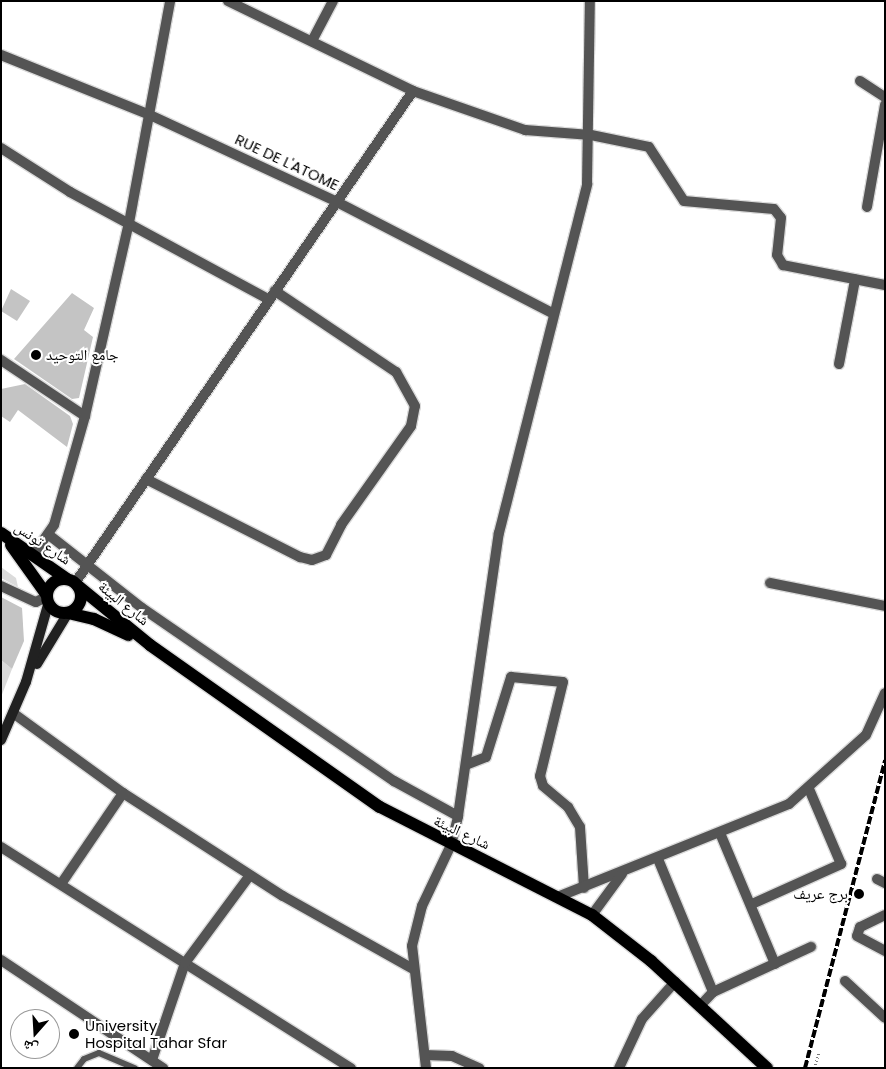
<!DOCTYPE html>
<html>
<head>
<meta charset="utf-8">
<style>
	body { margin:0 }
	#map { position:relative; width:886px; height:1069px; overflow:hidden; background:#fff; font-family:Poppins,"Noto Naskh Arabic",sans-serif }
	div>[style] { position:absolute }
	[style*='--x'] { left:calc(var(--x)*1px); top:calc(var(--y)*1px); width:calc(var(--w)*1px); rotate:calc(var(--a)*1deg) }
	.green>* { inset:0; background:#dbdbdb }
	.building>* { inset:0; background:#c4c4c4 }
	.path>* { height:2.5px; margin-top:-1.25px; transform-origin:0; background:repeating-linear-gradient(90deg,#767676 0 1px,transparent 0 3.5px) }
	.roads { filter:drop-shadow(1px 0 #dbdbdb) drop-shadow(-1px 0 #dbdbdb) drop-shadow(0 1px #dbdbdb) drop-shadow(0 -1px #dbdbdb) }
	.lane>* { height:6px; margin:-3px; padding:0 3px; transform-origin:3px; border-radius:3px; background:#545454 }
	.street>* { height:10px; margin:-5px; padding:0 5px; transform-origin:5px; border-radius:5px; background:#545454 }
	.secondary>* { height:10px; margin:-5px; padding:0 5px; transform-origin:5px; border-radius:5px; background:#212121 }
	.primary>* { height:12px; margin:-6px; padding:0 6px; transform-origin:6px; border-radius:6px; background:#000 }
	.primary>.ring { margin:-6px; padding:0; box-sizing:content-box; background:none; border:12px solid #000; border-radius:50% }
	.rail>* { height:4px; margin-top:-2px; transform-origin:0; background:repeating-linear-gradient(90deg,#000 0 8px,transparent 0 10.5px) }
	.dots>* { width:14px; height:14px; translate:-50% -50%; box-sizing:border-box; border:2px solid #fff; border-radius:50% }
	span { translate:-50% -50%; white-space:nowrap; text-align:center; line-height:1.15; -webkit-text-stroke:4px #fff; paint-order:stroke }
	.street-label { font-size:15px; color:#000 }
	.poi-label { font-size:15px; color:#000 }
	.left { translate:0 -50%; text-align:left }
	.right { translate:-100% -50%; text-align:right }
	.frame { position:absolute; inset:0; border:2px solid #000; pointer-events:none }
	.north { position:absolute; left:10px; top:1009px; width:50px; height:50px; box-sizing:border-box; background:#fff; border:1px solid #999; border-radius:50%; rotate:199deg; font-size:14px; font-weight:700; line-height:20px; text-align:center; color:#000 }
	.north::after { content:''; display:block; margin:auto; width:18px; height:22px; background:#000; clip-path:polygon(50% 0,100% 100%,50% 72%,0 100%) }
</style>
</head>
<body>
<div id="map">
	<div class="green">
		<i style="clip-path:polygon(1px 567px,16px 578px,18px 587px,1px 578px)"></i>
		<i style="clip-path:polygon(1px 660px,12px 669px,1px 697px)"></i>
	</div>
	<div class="building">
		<i style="clip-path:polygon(11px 289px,30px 301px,17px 321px,1px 311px)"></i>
		<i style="clip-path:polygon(72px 293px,94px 308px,84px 330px,93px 337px,79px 398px,72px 399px,14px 359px)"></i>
		<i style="clip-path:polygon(25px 384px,70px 416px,73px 424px,67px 447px,18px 410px,10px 422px,1px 416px,1px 389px)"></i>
		<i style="clip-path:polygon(1px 597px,22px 608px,24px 641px,12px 669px,1px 660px)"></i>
	</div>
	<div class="path">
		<i style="--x:814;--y:1068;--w:17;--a:-73"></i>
	</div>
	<div class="roads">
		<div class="lane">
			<i style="--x:77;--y:1068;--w:11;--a:-52"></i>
			<i style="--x:84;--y:1059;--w:16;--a:-22"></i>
			<i style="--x:99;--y:1053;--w:39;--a:23"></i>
		</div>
		<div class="street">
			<i style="--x:228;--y:1;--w:206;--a:25.9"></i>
			<i style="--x:413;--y:91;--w:119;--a:19.2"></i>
			<i style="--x:525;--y:130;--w:66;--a:4.3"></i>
			<i style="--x:591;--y:135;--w:59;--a:11.7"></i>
			<i style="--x:649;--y:147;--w:64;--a:57.1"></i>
			<i style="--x:684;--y:201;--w:90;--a:5.1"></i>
			<i style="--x:774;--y:209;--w:11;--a:52"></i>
			<i style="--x:781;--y:218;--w:37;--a:96"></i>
			<i style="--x:777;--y:255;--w:12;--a:59"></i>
			<i style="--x:783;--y:265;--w:104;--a:11.1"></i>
			<i style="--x:312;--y:41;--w:45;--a:-62.3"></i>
			<i style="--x:1;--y:55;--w:161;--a:21.9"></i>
			<i style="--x:150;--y:115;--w:206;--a:24.9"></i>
			<i style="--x:337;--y:202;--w:242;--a:27.3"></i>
			<i style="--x:860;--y:81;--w:30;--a:33"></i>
			<i style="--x:1;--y:148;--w:82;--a:32.5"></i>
			<i style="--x:70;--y:192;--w:227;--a:28.4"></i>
			<i style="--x:867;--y:207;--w:104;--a:-80"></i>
			<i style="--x:1;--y:360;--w:101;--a:33.7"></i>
			<i style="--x:839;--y:364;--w:86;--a:-79.2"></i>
			<i style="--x:146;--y:479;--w:173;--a:26.9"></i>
			<i style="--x:300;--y:557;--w:12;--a:14"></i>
			<i style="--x:312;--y:560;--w:15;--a:-20"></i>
			<i style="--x:326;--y:555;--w:34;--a:-63"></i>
			<i style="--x:341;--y:525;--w:121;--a:-54.7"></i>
			<i style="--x:411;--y:426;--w:20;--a:-79"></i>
			<i style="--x:415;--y:406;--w:39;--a:-119"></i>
			<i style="--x:396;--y:372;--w:146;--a:-146.2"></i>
			<i style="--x:49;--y:535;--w:118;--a:38.1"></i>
			<i style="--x:142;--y:608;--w:306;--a:34.5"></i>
			<i style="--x:394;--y:781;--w:73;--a:28.7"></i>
			<i style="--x:33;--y:555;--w:37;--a:-55"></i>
			<i style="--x:54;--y:525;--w:113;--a:-74.1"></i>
			<i style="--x:85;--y:416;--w:198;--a:-77.2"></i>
			<i style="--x:129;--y:223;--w:226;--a:-79.5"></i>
			<i style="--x:75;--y:583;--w:597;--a:-55.51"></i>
			<i style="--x:770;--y:583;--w:117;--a:11.3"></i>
			<i style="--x:1;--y:586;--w:38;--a:25"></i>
			<i style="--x:36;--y:602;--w:11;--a:-27"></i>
			<i style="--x:13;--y:713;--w:136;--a:36"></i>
			<i style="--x:123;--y:793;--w:190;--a:32.8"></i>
			<i style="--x:283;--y:896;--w:149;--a:29.3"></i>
			<i style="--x:468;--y:764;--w:19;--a:-21"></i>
			<i style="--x:486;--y:757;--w:84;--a:-72.6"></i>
			<i style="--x:511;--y:677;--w:52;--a:5.5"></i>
			<i style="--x:563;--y:682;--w:97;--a:103.7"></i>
			<i style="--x:540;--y:776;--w:10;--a:73"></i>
			<i style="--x:543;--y:786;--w:33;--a:40"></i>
			<i style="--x:568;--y:807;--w:23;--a:59"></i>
			<i style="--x:580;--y:827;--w:61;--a:86.2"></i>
			<i style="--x:720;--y:833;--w:142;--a:67.2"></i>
			<i style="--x:1;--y:847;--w:414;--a:32.3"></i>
			<i style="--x:658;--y:859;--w:144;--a:67.5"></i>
			<i style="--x:713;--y:992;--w:18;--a:133"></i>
			<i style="--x:877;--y:879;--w:9;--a:27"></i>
			<i style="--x:61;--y:884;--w:110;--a:-55.7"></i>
			<i style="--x:560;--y:896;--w:247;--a:-21.9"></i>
			<i style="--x:789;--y:804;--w:103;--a:-41.9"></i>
			<i style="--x:866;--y:735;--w:46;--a:-65.7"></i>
			<i style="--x:752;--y:904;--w:98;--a:-24.2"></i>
			<i style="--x:841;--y:864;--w:82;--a:-113.1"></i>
			<i style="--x:592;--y:915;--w:51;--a:-53.8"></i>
			<i style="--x:885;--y:915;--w:28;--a:154"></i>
			<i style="--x:860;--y:927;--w:9;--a:108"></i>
			<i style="--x:857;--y:936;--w:32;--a:28"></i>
			<i style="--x:1;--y:960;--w:195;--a:33.7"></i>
			<i style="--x:845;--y:981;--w:54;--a:42.8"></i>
			<i style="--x:713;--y:992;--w:108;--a:-24.7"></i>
			<i style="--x:425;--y:1055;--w:27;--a:2"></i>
			<i style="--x:452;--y:1056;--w:30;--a:24"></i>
			<i style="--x:152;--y:1060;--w:102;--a:-71.2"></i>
			<i style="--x:185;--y:963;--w:109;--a:-53.5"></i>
			<i style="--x:426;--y:1068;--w:123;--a:-96.5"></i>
			<i style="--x:412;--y:946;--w:41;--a:-76"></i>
			<i style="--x:422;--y:906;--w:68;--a:-64.6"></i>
			<i style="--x:451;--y:845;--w:30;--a:-76"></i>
			<i style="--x:458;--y:816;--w:286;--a:-81.8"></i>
			<i style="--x:499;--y:533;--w:360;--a:-75.8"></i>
			<i style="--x:587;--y:184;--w:183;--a:-89.1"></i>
			<i style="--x:619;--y:1068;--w:54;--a:-64.9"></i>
			<i style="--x:642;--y:1019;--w:50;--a:-48.3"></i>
		</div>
		<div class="secondary">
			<i style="--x:37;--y:664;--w:60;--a:-58.7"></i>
			<i style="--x:1;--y:740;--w:63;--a:-66.7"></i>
			<i style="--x:26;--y:682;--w:80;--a:-74.1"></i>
		</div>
		<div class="primary">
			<i style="--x:1;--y:533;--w:80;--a:34.9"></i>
			<i style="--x:11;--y:545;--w:60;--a:54.5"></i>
			<i class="ring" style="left:47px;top:579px;width:22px;height:22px"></i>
			<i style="--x:78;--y:586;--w:93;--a:39.3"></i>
			<i style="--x:150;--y:645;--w:281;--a:35.2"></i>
			<i style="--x:380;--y:807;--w:238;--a:27"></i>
			<i style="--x:592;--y:915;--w:75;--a:37.9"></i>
			<i style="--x:651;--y:961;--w:158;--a:42.7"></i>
			<i style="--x:68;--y:613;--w:27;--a:13"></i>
			<i style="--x:94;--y:619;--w:38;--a:25"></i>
		</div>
	</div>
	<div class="rail">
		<i style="--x:805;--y:1068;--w:318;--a:-75.4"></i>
	</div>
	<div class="dots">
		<i style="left:36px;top:355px;background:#000"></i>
		<i style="left:859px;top:894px;background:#000"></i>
		<i style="left:74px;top:1034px;background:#000"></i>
	</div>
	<div class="street-label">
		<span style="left:287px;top:162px;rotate:25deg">RUE DE L'ATOME</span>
		<span style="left:43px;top:543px;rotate:34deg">شارع تونس</span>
		<span style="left:124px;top:603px;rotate:39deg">شارع البيئة</span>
		<span style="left:462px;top:832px;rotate:25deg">شارع البيئة</span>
	</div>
	<div class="poi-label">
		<span class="left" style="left:46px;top:355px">جامع التوحيد</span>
		<span class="right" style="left:848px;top:894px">برج عريف</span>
		<span class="left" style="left:85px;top:1034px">University<br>Hospital Tahar Sfar</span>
	</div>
	<div class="frame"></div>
	<div class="north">ش</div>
</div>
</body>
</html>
